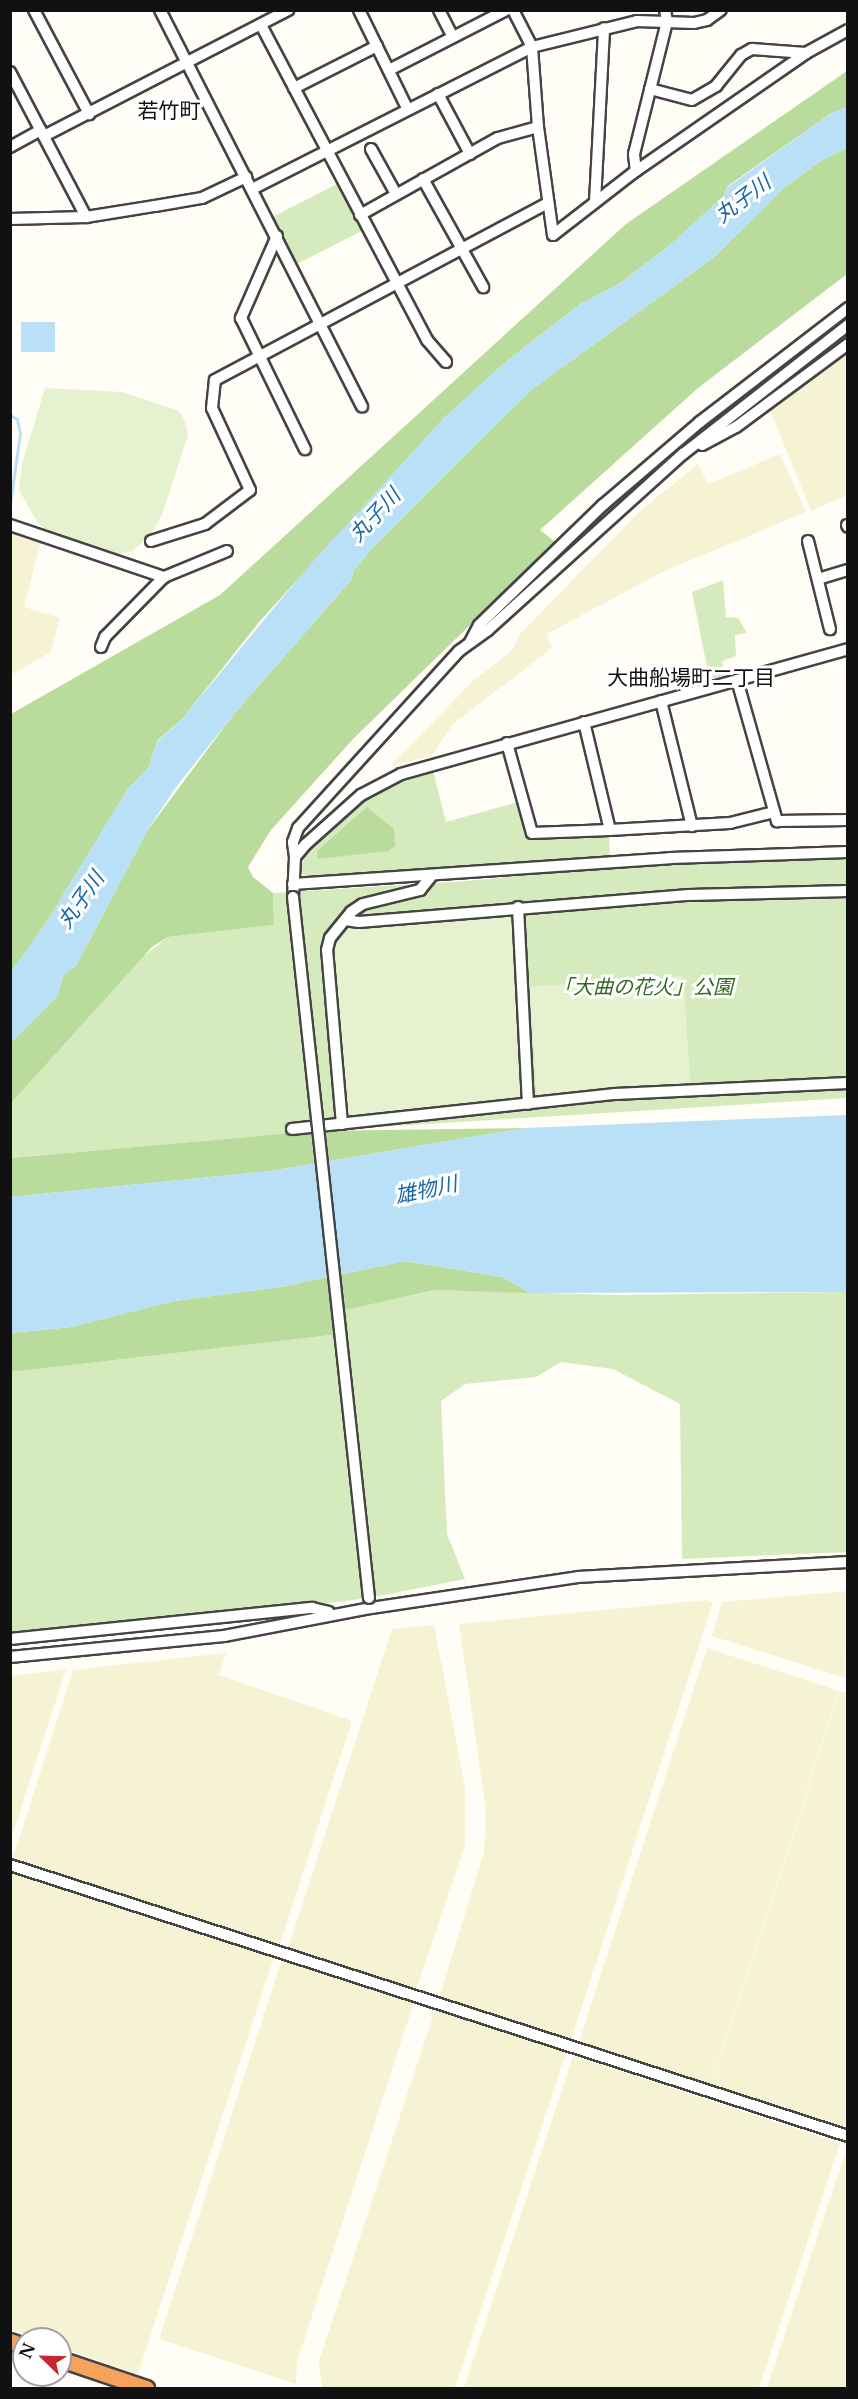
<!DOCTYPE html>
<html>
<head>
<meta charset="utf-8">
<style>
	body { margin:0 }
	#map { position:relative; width:858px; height:2399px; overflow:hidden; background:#fffdf5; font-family:"Libre Baskerville","Noto Sans JP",serif }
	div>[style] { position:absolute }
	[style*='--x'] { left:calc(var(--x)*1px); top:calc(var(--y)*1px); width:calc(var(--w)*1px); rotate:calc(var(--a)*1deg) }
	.farmland>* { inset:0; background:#f6f3d4; transform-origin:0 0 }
	.green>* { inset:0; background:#d5ebbd; transform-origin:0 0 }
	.forest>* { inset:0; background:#b9dc9c }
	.pitch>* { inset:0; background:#e6f2cf; transform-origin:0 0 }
	.water>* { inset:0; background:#b9e0f7; transform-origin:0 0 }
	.stream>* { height:3px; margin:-1.5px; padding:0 1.5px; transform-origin:1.5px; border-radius:1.5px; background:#b9e0f7 }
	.roads { filter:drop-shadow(2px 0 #444) drop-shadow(-2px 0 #444) drop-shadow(0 2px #444) drop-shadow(0 -2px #444) }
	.minor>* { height:10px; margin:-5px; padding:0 5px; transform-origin:5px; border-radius:5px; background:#fff }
	.highway>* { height:15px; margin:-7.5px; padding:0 7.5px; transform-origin:7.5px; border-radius:7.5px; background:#f5a25d }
	.bridges { filter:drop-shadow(2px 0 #444) drop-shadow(-2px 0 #444) drop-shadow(0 2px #444) drop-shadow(0 -2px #444) }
	.minor-bridge>* { height:10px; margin:-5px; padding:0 5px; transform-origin:5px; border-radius:5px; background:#fff }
	span { translate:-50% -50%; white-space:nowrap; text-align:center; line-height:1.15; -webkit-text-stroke:6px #fff; paint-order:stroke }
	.park-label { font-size:20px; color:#2f6b1f; font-style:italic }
	.neighbourhood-label { font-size:21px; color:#111 }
	.water-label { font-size:21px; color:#1768a6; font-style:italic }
	.frame { position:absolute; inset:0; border:12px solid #111; pointer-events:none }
	.north { position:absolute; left:12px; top:2327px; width:60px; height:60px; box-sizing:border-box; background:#fff; border:2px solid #a0a0a0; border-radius:50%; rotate:293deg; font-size:16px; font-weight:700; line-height:24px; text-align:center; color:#111 }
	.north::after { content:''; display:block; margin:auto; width:21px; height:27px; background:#c4262e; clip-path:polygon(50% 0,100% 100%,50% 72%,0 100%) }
</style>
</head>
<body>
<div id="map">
	<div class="farmland">
		<i style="clip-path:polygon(847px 350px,847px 495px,811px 511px,770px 410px)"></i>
		<i style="clip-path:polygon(780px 454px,806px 512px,662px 572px,547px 634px,552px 648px,453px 724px,432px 756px,390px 766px,473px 681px,512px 650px,521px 633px,641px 510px,698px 464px,708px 484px)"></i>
		<i style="clip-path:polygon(10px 530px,41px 541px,24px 607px,60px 618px,51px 652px,11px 675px)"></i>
		<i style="clip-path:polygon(847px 1591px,845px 1678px,712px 1636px,722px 1602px)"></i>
		<i style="clip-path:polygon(706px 1600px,713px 1602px,570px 2043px,439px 1998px,484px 1852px,486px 1810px,459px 1624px)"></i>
		<i style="clip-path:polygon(434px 1625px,465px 1787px,465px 1845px,415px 1993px,287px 1951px,392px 1629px)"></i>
		<i style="left:707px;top:1648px;width:139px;height:417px;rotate:18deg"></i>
		<i style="clip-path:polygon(226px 1653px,219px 1675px,352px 1721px,279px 1947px,13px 1858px,73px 1670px)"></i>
		<i style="clip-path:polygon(66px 1669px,11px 1839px,11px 1676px)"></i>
		<i style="clip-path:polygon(840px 1691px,847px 1693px,848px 2117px,843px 2130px,711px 2087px)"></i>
		<i style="clip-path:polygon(11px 1870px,274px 1957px,138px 2374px,60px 2347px,60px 2339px,38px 2339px,11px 2329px)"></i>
		<i style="clip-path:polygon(282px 1959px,414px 2002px,297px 2362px,296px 2384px,159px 2339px)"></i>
		<i style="clip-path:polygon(435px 2010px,566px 2053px,455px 2388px,322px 2388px,319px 2361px)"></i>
		<i style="clip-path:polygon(573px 2056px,840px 2143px,759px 2388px,464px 2388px)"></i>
		<i style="clip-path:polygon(847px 2148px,847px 2388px,767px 2388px)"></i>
	</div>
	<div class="green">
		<i style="left:339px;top:183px;width:53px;height:76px;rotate:63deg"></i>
		<i style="clip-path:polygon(723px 580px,726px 617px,738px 618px,747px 633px,735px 635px,736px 656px,722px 661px,725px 676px,713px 678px,710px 666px,707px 667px,692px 592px)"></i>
		<i style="clip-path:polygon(433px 770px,446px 822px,518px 802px,528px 838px,609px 835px,610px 858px,306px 876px,300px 872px,302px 857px,367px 797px,397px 781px)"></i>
		<i style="clip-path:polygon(765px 860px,847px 860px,847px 1098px,314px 1131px,11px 1158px,11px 1103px,135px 963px,168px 937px,274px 925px,273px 893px,467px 881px,628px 865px)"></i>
		<i style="clip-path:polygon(434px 1290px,620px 1295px,847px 1292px,847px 1552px,682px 1559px,680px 1404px,613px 1369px,561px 1362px,536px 1377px,465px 1384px,441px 1401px,447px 1534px,465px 1579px,369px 1598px,139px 1626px,11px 1635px,11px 1372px,348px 1333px,345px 1310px)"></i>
	</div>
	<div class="forest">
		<i style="clip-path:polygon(847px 71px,847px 107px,830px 114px,728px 186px,723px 197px,670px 245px,619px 284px,579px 305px,508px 360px,443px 419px,260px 621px,183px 718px,157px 741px,149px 767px,128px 789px,46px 923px,11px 972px,11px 714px,220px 595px,626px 224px)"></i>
		<i style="clip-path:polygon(847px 148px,847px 274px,698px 388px,540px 530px,555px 542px,354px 738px,271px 830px,248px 867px,253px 877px,273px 893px,274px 925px,168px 937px,152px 947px,11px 1103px,11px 1042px,58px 995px,63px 975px,76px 966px,147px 831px,233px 715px,352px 579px,353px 571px,375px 545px,531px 390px,713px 258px,786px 186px,822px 160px)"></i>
		<i style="clip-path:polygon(367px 807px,394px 829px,395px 846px,388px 851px,318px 859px,317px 851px)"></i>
		<i style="clip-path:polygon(525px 1128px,271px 1171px,11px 1197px,11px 1158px,314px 1131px)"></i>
		<i style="clip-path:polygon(405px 1261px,503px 1277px,530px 1293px,434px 1290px,346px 1310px,348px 1333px,11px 1372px,10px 1333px,71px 1327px,174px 1301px,280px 1287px)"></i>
	</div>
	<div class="pitch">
		<i style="clip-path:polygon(45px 388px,122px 392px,179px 411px,184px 419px,188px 435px,162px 515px,149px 537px,132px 551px,119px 554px,48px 532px,38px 523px,19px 490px,22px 464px)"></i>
		<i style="clip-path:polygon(514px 912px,525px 1101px,354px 1119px,346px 1113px,334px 945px,342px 931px,356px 926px)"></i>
		<i style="left:683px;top:976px;width:112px;height:154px;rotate:86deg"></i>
	</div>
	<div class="water">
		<i style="clip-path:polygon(847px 107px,847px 148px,822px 160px,786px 186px,713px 258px,531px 390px,375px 545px,353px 571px,352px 579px,233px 715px,176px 787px,147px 831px,76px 966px,63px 976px,58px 995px,11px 1042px,11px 972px,46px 923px,128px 789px,149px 767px,157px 742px,183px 718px,307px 568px,443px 419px,508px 360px,579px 305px,619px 284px,670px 245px,723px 197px,728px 187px,830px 114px)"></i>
		<i style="left:21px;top:322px;width:34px;height:30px"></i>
		<i style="clip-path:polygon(847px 1115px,847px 1292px,530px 1293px,503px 1277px,405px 1261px,280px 1287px,174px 1301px,71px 1327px,11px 1333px,11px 1197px,271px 1171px,525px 1128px)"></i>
	</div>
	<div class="stream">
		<i style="--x:10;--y:415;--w:8;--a:30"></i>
		<i style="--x:17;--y:419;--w:14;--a:78"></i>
		<i style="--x:20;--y:433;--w:72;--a:98"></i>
	</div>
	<div class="roads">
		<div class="minor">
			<i style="--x:34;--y:10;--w:118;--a:62.1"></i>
			<i style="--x:160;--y:10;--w:445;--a:63"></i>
			<i style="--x:359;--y:10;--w:109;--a:63.9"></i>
			<i style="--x:439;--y:10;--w:29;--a:63"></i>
			<i style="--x:513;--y:10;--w:42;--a:62.8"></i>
			<i style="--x:532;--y:47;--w:80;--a:85.7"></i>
			<i style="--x:538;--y:127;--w:109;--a:82.1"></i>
			<i style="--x:553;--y:235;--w:101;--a:-37.8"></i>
			<i style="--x:633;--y:173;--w:211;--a:-34.7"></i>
			<i style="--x:806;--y:53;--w:48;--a:-28.7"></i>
			<i style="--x:261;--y:25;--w:356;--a:62.2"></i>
			<i style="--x:427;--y:340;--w:29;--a:49"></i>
			<i style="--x:389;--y:70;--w:131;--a:-27.1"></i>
			<i style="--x:10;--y:72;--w:164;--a:62.3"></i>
			<i style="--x:294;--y:88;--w:93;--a:-26.8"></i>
			<i style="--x:650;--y:89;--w:43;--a:14.7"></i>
			<i style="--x:692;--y:100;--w:28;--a:-30"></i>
			<i style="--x:716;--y:86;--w:40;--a:-51"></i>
			<i style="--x:741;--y:55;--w:13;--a:-29"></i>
			<i style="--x:752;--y:49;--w:54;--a:4.2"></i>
			<i style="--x:438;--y:94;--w:68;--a:61.9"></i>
			<i style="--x:44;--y:136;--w:275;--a:-27.3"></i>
			<i style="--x:10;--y:147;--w:35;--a:-29"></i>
			<i style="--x:371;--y:149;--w:51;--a:60.9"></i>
			<i style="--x:636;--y:171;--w:17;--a:-97"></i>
			<i style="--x:634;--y:154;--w:136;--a:-76"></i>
			<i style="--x:667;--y:22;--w:12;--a:-99"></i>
			<i style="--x:423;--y:179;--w:124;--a:60.9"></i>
			<i style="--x:252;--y:189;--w:314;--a:-26.9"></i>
			<i style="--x:532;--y:47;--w:108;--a:-13.9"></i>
			<i style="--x:637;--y:21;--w:57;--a:2"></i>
			<i style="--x:694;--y:23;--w:13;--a:-13"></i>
			<i style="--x:707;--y:20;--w:17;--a:-36"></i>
			<i style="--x:595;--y:202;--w:174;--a:-87"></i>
			<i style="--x:360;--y:215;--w:158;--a:-29.2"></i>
			<i style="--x:498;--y:138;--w:41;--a:-15.4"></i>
			<i style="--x:10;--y:219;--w:76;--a:-1.5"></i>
			<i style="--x:86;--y:217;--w:70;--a:-9.1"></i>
			<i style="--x:155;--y:206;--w:48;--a:-9.7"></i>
			<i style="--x:202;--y:198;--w:49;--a:-25.5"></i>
			<i style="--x:277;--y:236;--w:90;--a:113.7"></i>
			<i style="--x:241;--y:318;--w:146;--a:64"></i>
			<i style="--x:702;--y:445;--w:38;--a:-28"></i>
			<i style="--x:736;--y:427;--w:139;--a:-36.5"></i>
			<i style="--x:10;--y:525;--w:163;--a:18.7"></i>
			<i style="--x:164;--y:577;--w:68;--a:-22.4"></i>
			<i style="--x:847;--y:525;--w:2;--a:63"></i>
			<i style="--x:151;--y:541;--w:57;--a:-17.5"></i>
			<i style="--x:205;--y:524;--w:56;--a:-37.1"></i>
			<i style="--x:250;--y:490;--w:90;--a:-114.9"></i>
			<i style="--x:212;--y:408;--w:28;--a:-84"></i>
			<i style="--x:215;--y:380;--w:377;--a:-28"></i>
			<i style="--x:808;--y:541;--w:91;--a:76"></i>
			<i style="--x:818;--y:579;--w:31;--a:-17"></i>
			<i style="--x:470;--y:642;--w:19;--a:-62"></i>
			<i style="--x:479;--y:625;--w:173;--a:-44.1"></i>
			<i style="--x:603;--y:505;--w:128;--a:-40.6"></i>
			<i style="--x:700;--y:422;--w:187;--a:-37.6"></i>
			<i style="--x:101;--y:647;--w:11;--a:-68"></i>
			<i style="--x:105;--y:637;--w:84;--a:-45.5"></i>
			<i style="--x:737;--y:680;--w:147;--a:74.2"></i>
			<i style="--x:777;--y:821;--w:71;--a:-0.8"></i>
			<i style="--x:661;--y:701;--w:129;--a:76.1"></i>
			<i style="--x:584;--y:722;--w:111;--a:76.5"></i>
			<i style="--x:610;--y:830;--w:120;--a:-3.3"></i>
			<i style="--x:730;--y:823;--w:45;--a:-14"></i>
			<i style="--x:507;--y:743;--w:93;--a:74.5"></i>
			<i style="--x:532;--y:833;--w:78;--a:-2.2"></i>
			<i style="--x:295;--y:857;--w:15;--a:-98"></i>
			<i style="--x:293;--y:842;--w:15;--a:-70"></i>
			<i style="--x:298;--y:828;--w:239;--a:-47.7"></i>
			<i style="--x:459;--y:651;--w:36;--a:-36"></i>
			<i style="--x:488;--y:630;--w:263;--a:-42.1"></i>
			<i style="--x:683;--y:454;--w:209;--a:-38"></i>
			<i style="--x:293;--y:884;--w:378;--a:-3.9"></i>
			<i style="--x:670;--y:858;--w:178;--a:-1.9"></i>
			<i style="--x:293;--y:897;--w:40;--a:-87.1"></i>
			<i style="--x:295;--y:857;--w:16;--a:-50"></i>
			<i style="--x:305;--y:845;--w:75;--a:-41.8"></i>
			<i style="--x:361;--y:795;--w:45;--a:-27.7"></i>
			<i style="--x:401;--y:774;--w:464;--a:-15.6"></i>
			<i style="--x:518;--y:907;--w:197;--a:87.1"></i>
			<i style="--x:345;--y:920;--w:14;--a:8"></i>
			<i style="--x:359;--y:922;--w:331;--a:-4.7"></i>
			<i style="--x:689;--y:895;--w:159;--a:-1.4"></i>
			<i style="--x:342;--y:1124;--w:175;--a:-94.9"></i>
			<i style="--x:327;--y:950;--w:12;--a:-76"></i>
			<i style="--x:330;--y:938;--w:33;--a:-51"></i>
			<i style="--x:351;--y:912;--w:14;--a:-34"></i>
			<i style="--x:363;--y:904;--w:59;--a:-13.8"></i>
			<i style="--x:420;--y:890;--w:19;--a:-51"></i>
			<i style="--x:292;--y:1129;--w:325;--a:-6.2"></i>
			<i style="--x:615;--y:1094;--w:233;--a:-2.7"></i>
			<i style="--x:10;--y:1639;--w:304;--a:-5.9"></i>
			<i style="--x:312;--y:1608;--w:17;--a:13"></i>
			<i style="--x:10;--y:1657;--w:215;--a:-5.6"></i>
			<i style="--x:224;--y:1636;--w:150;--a:-10.8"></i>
			<i style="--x:371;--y:1608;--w:209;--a:-8.5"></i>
			<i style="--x:578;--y:1577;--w:270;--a:-3.2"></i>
			<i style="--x:10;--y:1865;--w:881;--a:17.92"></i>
		</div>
		<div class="highway">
			<i style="--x:10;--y:2341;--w:15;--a:20"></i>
			<i style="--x:60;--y:2359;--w:91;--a:18.6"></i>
		</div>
	</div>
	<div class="bridges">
		<div class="minor-bridge">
			<i style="--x:293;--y:897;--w:705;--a:83.81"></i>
		</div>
	</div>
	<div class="park-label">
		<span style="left:643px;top:987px">「大曲の花火」公園</span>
	</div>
	<div class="neighbourhood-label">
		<span style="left:169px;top:111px">若竹町</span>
		<span style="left:691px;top:678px">大曲船場町二丁目</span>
	</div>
	<div class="water-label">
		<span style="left:743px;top:199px;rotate:-37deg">丸子川</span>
		<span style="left:375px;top:515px;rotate:-47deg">丸子川</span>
		<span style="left:81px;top:900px;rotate:-55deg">丸子川</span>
		<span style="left:426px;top:1190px;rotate:-12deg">雄物川</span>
	</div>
	<div class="frame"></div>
	<div class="north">N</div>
</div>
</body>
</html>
